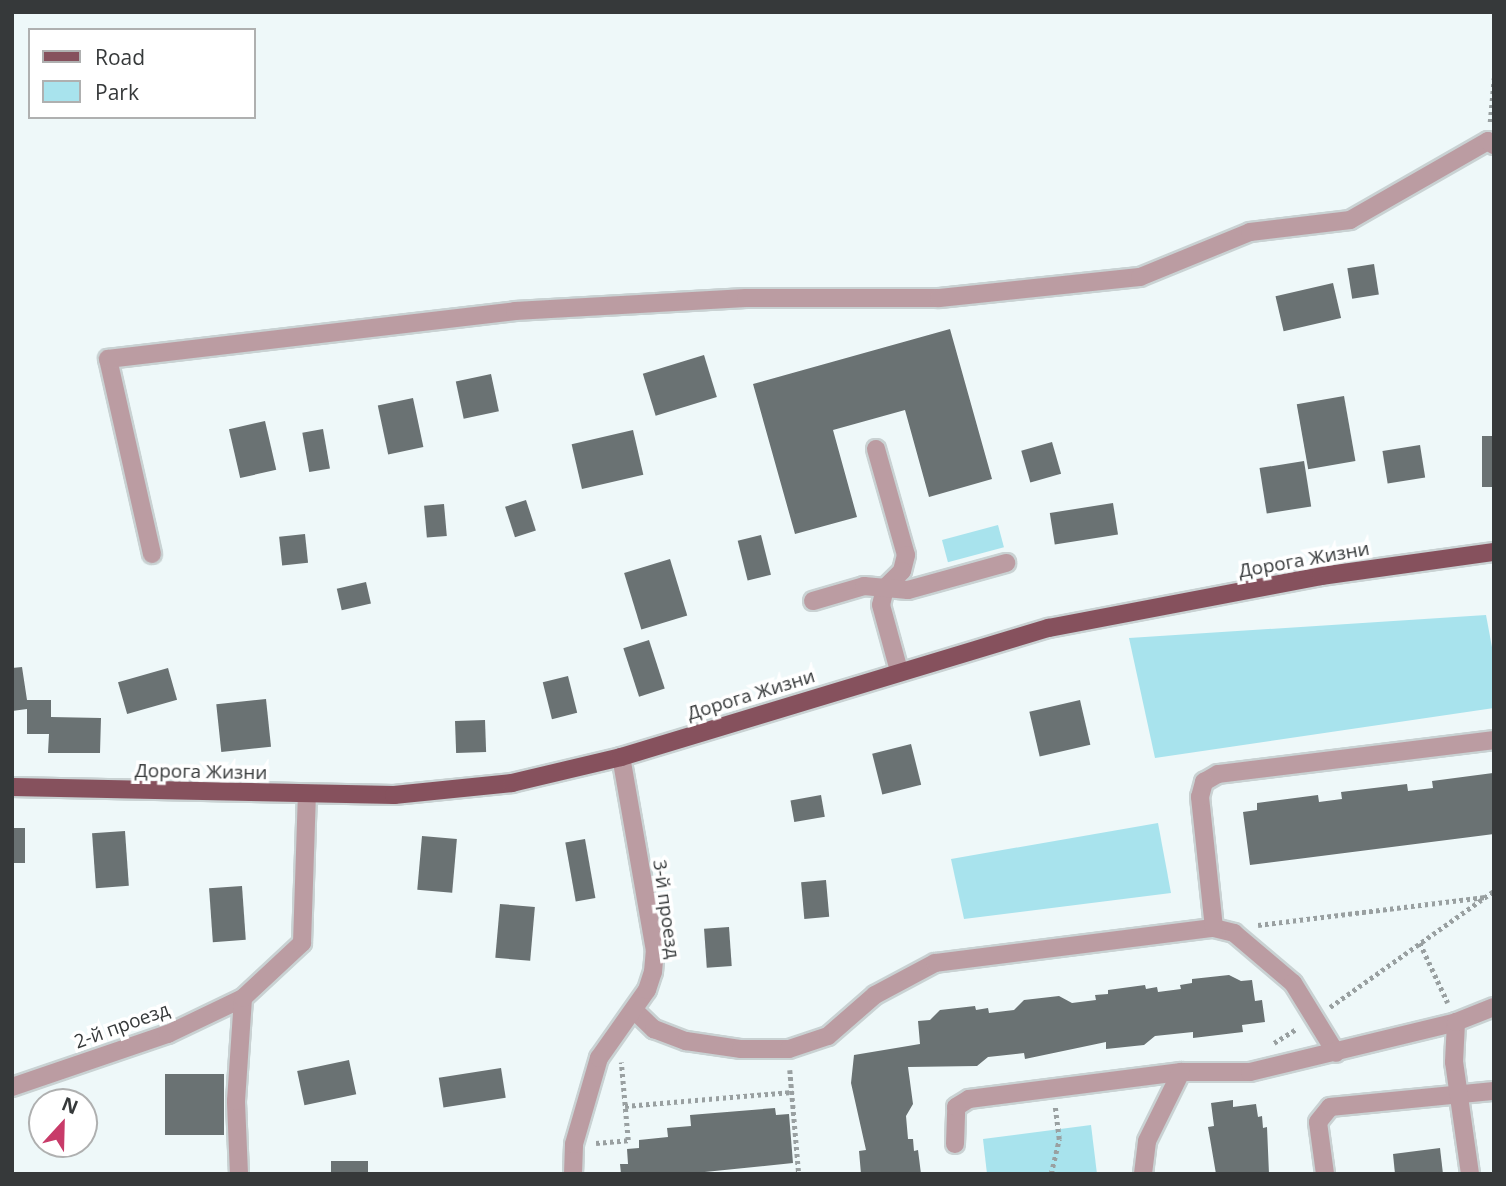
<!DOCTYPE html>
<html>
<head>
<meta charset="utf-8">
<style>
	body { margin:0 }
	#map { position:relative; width:1506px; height:1186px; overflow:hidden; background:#eef8f9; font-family:"Open Sans",sans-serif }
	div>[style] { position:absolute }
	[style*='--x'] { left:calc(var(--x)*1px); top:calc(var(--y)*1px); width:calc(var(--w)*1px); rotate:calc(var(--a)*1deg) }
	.green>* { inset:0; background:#a8e3ed; transform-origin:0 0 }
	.building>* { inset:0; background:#6a7273; transform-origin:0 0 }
	.path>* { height:4.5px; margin-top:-2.25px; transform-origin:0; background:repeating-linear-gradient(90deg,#99a0a1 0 3.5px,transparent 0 7px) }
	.roads { filter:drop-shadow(2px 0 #c9d2d3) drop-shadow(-2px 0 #c9d2d3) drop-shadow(0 2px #c9d2d3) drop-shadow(0 -2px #c9d2d3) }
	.minor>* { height:18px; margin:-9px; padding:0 9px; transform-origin:9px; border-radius:9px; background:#bb9ca2 }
	.major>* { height:18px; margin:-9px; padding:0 9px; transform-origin:9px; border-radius:9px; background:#86515d }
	span { translate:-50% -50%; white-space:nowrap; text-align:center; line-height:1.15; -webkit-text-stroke:7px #fff; paint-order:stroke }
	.street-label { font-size:19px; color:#36393a }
	.frame { position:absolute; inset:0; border:14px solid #36393a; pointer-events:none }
	.legend { position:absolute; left:28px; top:28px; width:228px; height:91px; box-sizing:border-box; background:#fff; border:2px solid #afb0b0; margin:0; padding:9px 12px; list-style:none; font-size:21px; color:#36393a }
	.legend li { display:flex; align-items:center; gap:14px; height:35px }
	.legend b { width:35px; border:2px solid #afb0b0 }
	.north { position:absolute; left:28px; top:1088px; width:70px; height:70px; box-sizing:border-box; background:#fff; border:2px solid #afb0b0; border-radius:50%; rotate:22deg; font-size:19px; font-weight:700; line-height:28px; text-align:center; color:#36393a }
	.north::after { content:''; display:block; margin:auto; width:24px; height:32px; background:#c83b69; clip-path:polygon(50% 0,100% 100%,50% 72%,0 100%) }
</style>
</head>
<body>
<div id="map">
	<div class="green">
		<i style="left:998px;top:525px;width:23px;height:58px;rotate:75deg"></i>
		<i style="clip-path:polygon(1486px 615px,1494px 658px,1494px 708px,1155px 758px,1129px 638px)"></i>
		<i style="clip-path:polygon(1158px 823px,1171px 893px,964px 919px,951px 859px)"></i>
		<i style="clip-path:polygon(1091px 1125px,1097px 1174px,987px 1174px,983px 1139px)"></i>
	</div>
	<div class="building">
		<i style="left:1374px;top:264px;width:31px;height:27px;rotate:81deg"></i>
		<i style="left:1333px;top:283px;width:36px;height:59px;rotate:77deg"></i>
		<i style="clip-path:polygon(950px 329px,992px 479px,929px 497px,905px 410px,833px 430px,857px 517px,795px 534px,753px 384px)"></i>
		<i style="left:704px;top:355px;width:44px;height:64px;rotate:73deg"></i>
		<i style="left:491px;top:374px;width:38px;height:36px;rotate:78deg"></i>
		<i style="left:1344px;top:396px;width:66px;height:48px;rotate:80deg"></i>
		<i style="left:413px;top:398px;width:50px;height:36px;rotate:78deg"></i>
		<i style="left:265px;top:421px;width:50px;height:37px;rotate:77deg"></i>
		<i style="left:323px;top:429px;width:40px;height:21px;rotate:80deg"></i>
		<i style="left:633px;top:430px;width:46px;height:63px;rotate:77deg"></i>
		<i style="left:1482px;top:436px;width:12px;height:51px"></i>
		<i style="left:1052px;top:442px;width:33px;height:32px;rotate:74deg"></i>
		<i style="left:1420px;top:445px;width:33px;height:38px;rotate:81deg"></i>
		<i style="left:1304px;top:461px;width:46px;height:45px;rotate:81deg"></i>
		<i style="left:526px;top:500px;width:32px;height:22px;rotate:72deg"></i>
		<i style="left:1113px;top:503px;width:32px;height:64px;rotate:81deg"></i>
		<i style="left:444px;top:504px;width:32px;height:20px;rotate:85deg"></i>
		<i style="left:305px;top:534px;width:29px;height:26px;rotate:84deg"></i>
		<i style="left:761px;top:535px;width:41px;height:24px;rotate:76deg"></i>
		<i style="left:670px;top:559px;width:59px;height:48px;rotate:73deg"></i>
		<i style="left:366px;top:582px;width:22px;height:30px;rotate:77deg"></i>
		<i style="left:649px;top:640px;width:51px;height:27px;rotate:72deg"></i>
		<i style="clip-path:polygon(22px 667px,27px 700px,51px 700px,51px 717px,101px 718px,100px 753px,48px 753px,49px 734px,27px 734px,27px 709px,12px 711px,12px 668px)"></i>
		<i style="left:168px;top:668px;width:33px;height:52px;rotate:74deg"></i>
		<i style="left:568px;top:676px;width:38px;height:26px;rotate:76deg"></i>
		<i style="left:266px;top:699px;width:48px;height:50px;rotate:84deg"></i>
		<i style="left:1080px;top:700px;width:46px;height:52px;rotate:77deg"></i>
		<i style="left:485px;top:720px;width:32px;height:30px;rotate:88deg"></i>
		<i style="left:911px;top:744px;width:42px;height:40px;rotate:76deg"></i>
		<i style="clip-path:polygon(1493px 773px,1494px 834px,1250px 865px,1243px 812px,1257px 810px,1257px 803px,1318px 795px,1319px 802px,1342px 799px,1341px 792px,1407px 784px,1408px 791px,1433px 788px,1432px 781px)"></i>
		<i style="left:821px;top:795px;width:22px;height:31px;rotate:80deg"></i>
		<i style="left:12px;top:828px;width:13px;height:35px"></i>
		<i style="left:125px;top:831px;width:55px;height:33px;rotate:86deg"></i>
		<i style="left:422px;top:836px;width:35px;height:54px;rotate:5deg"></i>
		<i style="left:585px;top:839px;width:60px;height:20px;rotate:80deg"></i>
		<i style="left:826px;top:880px;width:37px;height:25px;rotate:85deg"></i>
		<i style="left:242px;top:886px;width:54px;height:33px;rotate:86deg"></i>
		<i style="left:500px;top:904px;width:35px;height:54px;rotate:5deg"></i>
		<i style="left:729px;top:927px;width:39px;height:25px;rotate:86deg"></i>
		<i style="clip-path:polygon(1229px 975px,1241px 981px,1252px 980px,1255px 1001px,1262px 1000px,1265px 1022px,1242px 1025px,1243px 1032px,1193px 1038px,1193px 1032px,1155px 1036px,1144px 1045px,1106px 1049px,1106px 1042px,1025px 1059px,1024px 1053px,988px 1057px,977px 1066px,908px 1067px,913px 1104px,906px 1116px,908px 1139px,913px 1139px,914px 1151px,918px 1150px,921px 1174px,861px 1174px,859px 1151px,866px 1150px,851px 1083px,854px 1055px,920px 1044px,918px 1021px,930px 1020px,940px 1010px,975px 1006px,976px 1010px,988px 1008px,989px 1013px,1014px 1010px,1024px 1000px,1059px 996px,1072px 1003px,1096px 1000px,1095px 995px,1108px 994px,1108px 990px,1145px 985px,1146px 989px,1157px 987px,1158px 992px,1181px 989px,1180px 985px,1192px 983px,1192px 979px)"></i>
		<i style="left:349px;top:1060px;width:35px;height:53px;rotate:78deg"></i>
		<i style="left:501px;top:1068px;width:30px;height:63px;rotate:81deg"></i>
		<i style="left:165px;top:1074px;width:59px;height:61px"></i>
		<i style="clip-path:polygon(1233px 1100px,1233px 1107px,1256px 1104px,1258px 1117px,1262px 1116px,1263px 1128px,1267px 1127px,1269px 1174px,1216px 1174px,1208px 1127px,1214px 1126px,1211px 1103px)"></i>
		<i style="clip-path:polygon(775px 1108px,776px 1115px,789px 1114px,793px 1163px,685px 1174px,621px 1174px,620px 1164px,628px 1164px,627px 1149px,639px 1148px,639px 1140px,668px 1137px,667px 1128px,691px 1126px,690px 1115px)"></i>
		<i style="clip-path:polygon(1440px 1148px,1443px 1174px,1395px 1174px,1393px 1154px)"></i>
		<i style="left:368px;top:1161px;width:13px;height:37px;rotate:90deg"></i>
	</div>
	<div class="path">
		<i style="--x:1490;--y:122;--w:44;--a:-84.8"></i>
		<i style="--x:1258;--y:925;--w:229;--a:-7"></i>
		<i style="--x:1420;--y:943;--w:66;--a:65"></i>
		<i style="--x:1330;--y:1007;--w:201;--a:-35.3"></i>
		<i style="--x:1274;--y:1043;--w:26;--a:-32"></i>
		<i style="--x:790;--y:1070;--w:104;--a:85.1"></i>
		<i style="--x:625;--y:1106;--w:168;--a:-4.8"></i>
		<i style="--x:596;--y:1143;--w:32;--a:-5"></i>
		<i style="--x:628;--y:1140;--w:78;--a:-95.1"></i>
		<i style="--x:1051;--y:1174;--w:36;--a:-77"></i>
		<i style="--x:1059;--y:1139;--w:32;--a:-97"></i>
	</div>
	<div class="roads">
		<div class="minor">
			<i style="--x:876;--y:449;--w:110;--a:74.2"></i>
			<i style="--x:906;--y:555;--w:16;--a:104"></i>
			<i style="--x:902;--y:571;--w:24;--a:135"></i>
			<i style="--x:885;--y:588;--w:17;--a:103"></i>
			<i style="--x:881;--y:605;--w:68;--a:74.7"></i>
			<i style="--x:152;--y:554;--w:200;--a:-102.7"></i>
			<i style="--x:108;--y:359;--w:410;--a:-6.7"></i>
			<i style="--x:515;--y:311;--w:231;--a:-3.2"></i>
			<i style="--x:746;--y:298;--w:193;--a:0"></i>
			<i style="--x:939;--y:298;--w:202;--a:-6"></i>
			<i style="--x:1140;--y:277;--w:119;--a:-22.2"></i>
			<i style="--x:1250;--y:232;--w:101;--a:-6.8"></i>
			<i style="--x:1350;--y:220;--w:159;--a:-29.8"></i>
			<i style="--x:1488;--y:141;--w:7;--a:34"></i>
			<i style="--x:813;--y:601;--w:53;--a:-16.4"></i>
			<i style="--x:864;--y:586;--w:44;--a:5.2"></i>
			<i style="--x:908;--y:590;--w:102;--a:-15.4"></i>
			<i style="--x:1214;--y:928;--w:21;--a:14"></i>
			<i style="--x:1234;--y:933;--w:77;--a:40.3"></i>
			<i style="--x:1293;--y:983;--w:82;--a:58.4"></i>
			<i style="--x:634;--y:1010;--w:28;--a:44"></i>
			<i style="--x:654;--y:1029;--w:34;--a:21"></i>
			<i style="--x:686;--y:1041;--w:56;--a:8.3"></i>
			<i style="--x:741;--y:1049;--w:48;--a:0"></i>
			<i style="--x:789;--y:1049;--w:41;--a:-18.4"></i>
			<i style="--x:828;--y:1036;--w:62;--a:-41.1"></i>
			<i style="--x:875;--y:995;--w:68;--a:-28.1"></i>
			<i style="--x:935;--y:963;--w:281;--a:-7.2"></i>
			<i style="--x:1214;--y:928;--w:132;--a:-96.1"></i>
			<i style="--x:1200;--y:797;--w:16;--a:-75"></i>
			<i style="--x:1204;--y:782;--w:16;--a:-30"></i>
			<i style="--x:1218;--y:774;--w:278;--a:-7"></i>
			<i style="--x:12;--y:1087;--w:165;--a:-18.8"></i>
			<i style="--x:168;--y:1034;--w:83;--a:-25.6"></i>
			<i style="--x:955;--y:1144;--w:37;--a:-88"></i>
			<i style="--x:956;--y:1107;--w:15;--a:-32"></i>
			<i style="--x:969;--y:1099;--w:214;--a:-7.3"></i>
			<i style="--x:1181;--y:1072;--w:69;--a:0"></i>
			<i style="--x:1250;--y:1072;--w:212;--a:-13.6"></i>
			<i style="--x:239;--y:1174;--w:73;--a:-92.4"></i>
			<i style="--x:236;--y:1101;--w:103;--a:-86.1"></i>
			<i style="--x:243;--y:998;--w:81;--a:-43"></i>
			<i style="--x:302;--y:943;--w:149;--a:-88.1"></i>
			<i style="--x:573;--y:1174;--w:30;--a:-88"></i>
			<i style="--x:574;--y:1144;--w:90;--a:-73.8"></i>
			<i style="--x:599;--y:1058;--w:83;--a:-54.8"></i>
			<i style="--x:647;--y:990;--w:19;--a:-72"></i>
			<i style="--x:653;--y:972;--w:21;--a:-85"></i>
			<i style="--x:655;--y:951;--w:197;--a:-99.9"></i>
			<i style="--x:1143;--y:1174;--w:33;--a:-83"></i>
			<i style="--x:1147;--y:1141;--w:77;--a:-63.8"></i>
			<i style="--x:1325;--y:1174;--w:52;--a:-97.7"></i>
			<i style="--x:1318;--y:1122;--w:19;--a:-51"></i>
			<i style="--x:1330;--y:1107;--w:165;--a:-5.6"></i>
			<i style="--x:1470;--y:1174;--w:113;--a:-98.1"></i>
			<i style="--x:1454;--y:1062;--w:40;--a:-87.1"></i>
			<i style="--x:1456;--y:1022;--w:41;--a:-21.5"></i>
		</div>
		<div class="major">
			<i style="--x:12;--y:787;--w:382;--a:1.2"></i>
			<i style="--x:394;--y:795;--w:119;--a:-5.8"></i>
			<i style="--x:512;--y:783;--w:112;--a:-13.4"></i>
			<i style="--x:621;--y:757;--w:447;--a:-16.8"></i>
			<i style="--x:1049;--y:628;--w:277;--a:-10.8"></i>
			<i style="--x:1321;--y:576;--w:175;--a:-7.9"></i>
		</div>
	</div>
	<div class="street-label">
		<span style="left:1304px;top:560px;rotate:-10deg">Дорога Жизни</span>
		<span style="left:751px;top:695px;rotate:-17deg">Дорога Жизни</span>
		<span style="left:201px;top:772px;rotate:1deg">Дорога Жизни</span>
		<span style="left:666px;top:909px;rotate:82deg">3-й проезд</span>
		<span style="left:122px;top:1026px;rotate:-20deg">2-й проезд</span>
	</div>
	<div class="frame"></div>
	<ul class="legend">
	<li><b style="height:9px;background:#86515d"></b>Road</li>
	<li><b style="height:19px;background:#a8e3ed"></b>Park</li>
	</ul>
	<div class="north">N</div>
</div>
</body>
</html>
